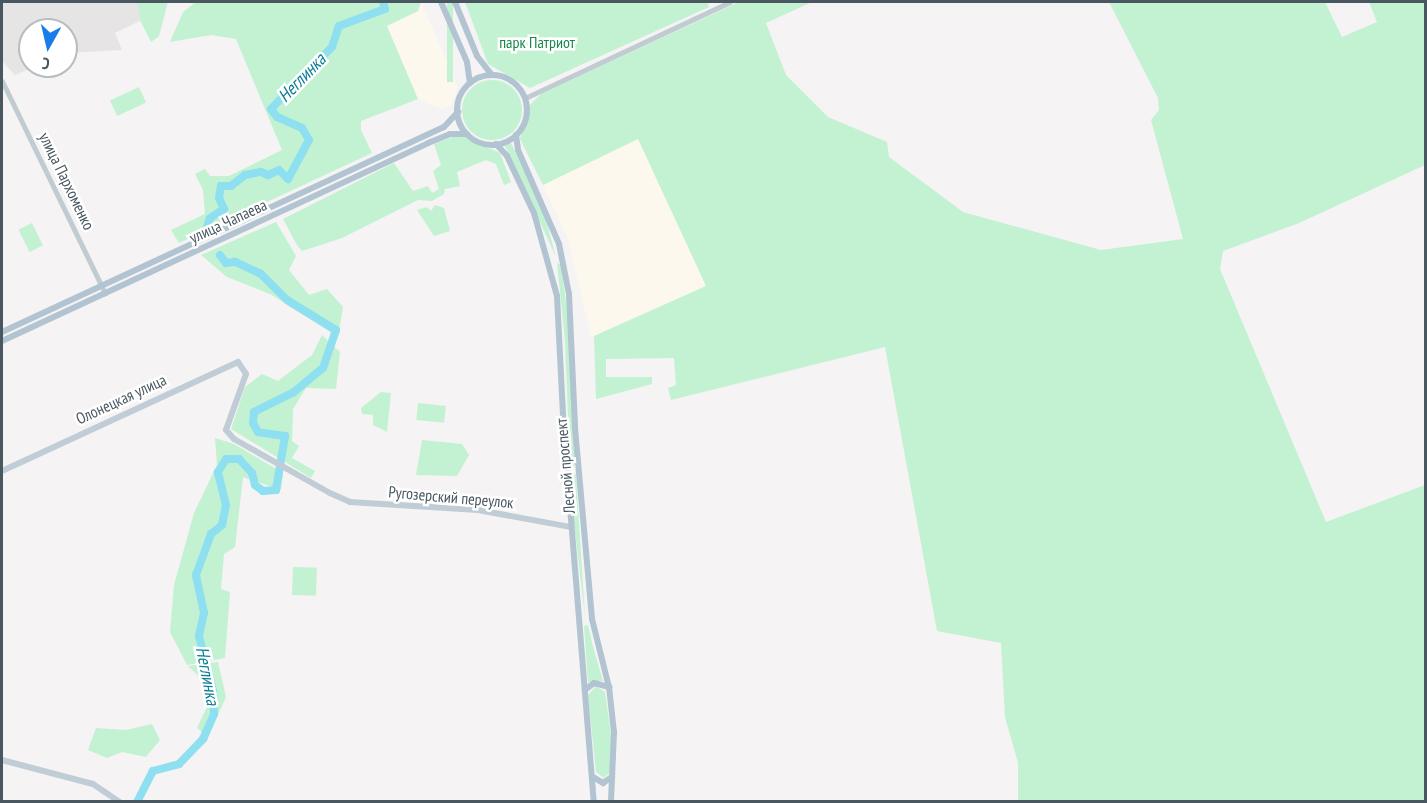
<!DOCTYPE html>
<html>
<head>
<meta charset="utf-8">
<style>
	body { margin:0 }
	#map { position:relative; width:1427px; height:803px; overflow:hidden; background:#f5f3f3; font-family:"PT Sans Narrow",sans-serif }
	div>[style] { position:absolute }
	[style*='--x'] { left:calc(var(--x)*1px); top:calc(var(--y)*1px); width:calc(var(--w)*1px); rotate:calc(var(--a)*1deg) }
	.commercial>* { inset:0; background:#fdf8ee }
	.education>* { inset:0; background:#e6e4e5 }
	.green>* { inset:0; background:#c2f2d2; transform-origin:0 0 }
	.round { border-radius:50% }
	.river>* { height:8px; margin:-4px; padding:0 4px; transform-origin:4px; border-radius:4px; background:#8ee0f0 }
	.tertiary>* { height:5px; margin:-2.5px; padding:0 2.5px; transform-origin:2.5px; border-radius:2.5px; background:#c1cbd2 }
	.secondary>* { height:6px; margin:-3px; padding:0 3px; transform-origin:3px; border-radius:3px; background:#c0ccd6 }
	.primary>* { height:6px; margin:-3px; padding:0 3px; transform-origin:3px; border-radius:3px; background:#b2c3d1 }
	.primary>.ring { margin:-3px; padding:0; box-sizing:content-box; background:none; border:6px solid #b2c3d1; border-radius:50% }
	span { translate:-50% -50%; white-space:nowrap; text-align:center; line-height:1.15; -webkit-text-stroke:5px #fff; paint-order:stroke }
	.park-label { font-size:16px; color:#158849 }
	.street-label { font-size:16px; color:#495761 }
	.water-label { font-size:18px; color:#0a7e95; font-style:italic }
	.frame { position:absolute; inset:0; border:3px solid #495761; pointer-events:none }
	.north { position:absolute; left:18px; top:18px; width:60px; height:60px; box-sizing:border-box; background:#fff; border:2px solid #b6bcc0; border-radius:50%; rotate:188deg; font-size:16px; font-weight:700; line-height:24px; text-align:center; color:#495761 }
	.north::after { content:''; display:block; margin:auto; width:21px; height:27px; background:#167deb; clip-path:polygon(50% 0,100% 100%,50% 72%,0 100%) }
</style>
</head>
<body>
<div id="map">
	<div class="commercial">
		<i style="clip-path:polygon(421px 2px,458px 87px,450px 106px,441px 109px,418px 99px,386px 26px,418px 11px)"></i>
		<i style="clip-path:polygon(638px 138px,706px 286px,591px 337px,568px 239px,543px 185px)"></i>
	</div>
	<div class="education">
		<i style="clip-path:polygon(2px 2px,142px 2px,150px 16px,115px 33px,122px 50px,66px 53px,66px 30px,30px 30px,30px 66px,37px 66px,15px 75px,2px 61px)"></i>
	</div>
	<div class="green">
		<i style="clip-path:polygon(137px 2px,168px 2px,159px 36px,151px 42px,140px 20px)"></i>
		<i style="clip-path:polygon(196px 2px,421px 2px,418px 11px,387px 26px,418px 99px,361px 121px,361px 130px,372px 153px,179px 243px,171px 230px,205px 214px,203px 190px,195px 174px,205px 169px,210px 176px,229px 176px,282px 150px,236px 39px,211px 35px,170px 42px,183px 12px)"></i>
		<i style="left:447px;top:2px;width:6px;height:80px"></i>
		<i style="clip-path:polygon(465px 2px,707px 2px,709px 7px,530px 88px,488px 64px)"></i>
		<i style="clip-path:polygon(739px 2px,812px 2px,766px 23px,786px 75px,828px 117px,887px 142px,889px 157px,963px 212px,1101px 250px,1183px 239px,1151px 120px,1159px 110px,1158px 98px,1109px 2px,1325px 2px,1342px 37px,1377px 22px,1369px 2px,1425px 2px,1425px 165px,1299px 223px,1223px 251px,1220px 269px,1326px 522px,1425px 485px,1425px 801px,1018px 801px,1018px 763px,1005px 717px,1001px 643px,937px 631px,885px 347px,671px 400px,668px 388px,676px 385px,674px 358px,606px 359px,606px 377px,652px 377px,652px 384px,596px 399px,594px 336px,706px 286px,638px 139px,543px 185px,520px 139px,529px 106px,541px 94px)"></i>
		<i class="round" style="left:462px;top:80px;width:60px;height:60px"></i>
		<i style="left:139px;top:87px;width:17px;height:32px;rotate:65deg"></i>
		<i style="clip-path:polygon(455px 136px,463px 136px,500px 153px,511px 182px,504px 185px,496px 164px,486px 160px,457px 172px,460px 186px,445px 189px,444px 194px,432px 201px,418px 200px,342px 238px,302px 251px,297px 245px,283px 219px,394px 163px,413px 191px,428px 186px,432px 193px,439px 189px,433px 171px,441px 165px,434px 144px)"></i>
		<i style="clip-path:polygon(511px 143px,544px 213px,556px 257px,505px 146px)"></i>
		<i style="clip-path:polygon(435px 205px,444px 208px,450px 231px,434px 236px,417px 210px,427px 207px,431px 211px)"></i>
		<i style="clip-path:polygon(276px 222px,296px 256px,289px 270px,309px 295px,327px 289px,343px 307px,338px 337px,272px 295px,227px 277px,201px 255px)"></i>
		<i style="left:32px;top:223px;width:25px;height:15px;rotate:64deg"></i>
		<i style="clip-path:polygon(557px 263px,561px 265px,569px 324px,575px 466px,570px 466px,565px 341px)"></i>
		<i style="clip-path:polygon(322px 335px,340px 352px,336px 389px,306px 388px,293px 409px,292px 441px,299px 446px,292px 458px,315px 471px,311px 478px,231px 429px,245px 387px,262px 374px,278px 381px,312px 355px)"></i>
		<i style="clip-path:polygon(381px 392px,391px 393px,387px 432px,373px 425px,373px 415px,362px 414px,361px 408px)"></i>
		<i style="left:418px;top:403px;width:28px;height:17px;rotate:6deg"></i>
		<i style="clip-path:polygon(215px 438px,234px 444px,283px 473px,281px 490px,243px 477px,235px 547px,224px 554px,221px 589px,230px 592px,225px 658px,187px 665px,170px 632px,174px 585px,194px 513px,217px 465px)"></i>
		<i style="clip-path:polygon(422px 440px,462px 444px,469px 455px,457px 476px,416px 475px)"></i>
		<i style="clip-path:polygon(573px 472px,576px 475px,585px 617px,573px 514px)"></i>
		<i style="left:293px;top:567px;width:24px;height:28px;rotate:2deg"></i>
		<i style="clip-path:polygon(588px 625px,593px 647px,603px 681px,588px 682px,584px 626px)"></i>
		<i style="clip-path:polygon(218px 662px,226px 697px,208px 737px,197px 728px,206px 709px,208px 685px,188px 666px)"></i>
		<i style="clip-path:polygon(596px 686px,605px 692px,611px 735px,611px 771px,604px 778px,596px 772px,588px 695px)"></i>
		<i style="clip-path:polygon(152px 724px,160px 740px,146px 757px,122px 752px,107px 758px,88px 750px,96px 728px,126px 730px)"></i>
	</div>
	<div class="river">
		<i style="--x:207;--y:227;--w:9;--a:-72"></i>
		<i style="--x:210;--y:218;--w:17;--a:-33"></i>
		<i style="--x:224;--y:209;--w:12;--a:-114"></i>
		<i style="--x:219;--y:198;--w:12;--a:-81"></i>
		<i style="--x:221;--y:186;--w:10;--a:0"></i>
		<i style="--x:231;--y:186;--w:18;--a:-38"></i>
		<i style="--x:245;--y:175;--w:16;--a:-11"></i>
		<i style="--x:261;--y:172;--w:8;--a:23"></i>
		<i style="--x:268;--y:175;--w:12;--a:-24"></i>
		<i style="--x:279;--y:170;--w:13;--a:45"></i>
		<i style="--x:288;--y:179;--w:44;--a:-61.7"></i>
		<i style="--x:309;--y:140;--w:14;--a:-120"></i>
		<i style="--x:302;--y:128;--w:27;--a:-156"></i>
		<i style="--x:277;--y:117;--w:10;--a:-127"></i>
		<i style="--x:271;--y:109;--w:87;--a:-45.5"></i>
		<i style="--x:332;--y:47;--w:22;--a:-72"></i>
		<i style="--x:339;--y:26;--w:49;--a:-20.3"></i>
		<i style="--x:385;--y:9;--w:7;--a:-106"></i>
		<i style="--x:137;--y:802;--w:35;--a:-63"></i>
		<i style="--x:153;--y:771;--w:27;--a:-15"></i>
		<i style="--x:179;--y:764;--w:35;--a:-46"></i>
		<i style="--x:203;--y:739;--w:27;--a:-66"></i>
		<i style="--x:214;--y:714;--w:23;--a:-92"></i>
		<i style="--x:213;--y:691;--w:57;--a:-104.3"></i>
		<i style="--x:199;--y:636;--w:24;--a:-78"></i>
		<i style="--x:204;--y:613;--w:39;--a:-102"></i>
		<i style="--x:196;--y:575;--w:44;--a:-69.9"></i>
		<i style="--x:211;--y:534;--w:14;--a:-39"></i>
		<i style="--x:222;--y:525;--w:20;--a:-79"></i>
		<i style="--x:226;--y:505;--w:34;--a:-104"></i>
		<i style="--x:218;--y:472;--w:15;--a:-58"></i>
		<i style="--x:226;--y:459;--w:13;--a:0"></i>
		<i style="--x:239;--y:459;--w:19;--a:47"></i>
		<i style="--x:252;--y:473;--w:12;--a:76"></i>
		<i style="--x:255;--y:485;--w:10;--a:37"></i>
		<i style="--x:263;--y:491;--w:13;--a:-4"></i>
		<i style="--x:276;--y:490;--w:55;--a:-80.5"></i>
		<i style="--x:285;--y:436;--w:27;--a:-172"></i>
		<i style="--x:258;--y:432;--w:10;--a:-119"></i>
		<i style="--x:253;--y:423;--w:11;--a:-85"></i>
		<i style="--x:254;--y:412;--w:45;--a:-26.6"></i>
		<i style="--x:294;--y:392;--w:38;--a:-40"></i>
		<i style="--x:323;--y:368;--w:40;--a:-71.1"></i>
		<i style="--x:336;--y:330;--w:57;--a:-148.5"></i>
		<i style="--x:287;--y:300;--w:37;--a:-135"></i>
		<i style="--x:261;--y:274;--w:29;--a:-155"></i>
		<i style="--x:235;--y:262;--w:9;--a:174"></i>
		<i style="--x:226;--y:263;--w:10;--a:-127"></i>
	</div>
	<div class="tertiary">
		<i style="--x:2;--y:81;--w:236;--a:64.1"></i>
		<i style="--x:525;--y:98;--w:226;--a:-25.1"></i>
	</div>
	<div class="secondary">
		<i style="--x:2;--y:471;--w:260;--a:-24.8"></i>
		<i style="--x:238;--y:362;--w:14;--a:56"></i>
		<i style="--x:246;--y:374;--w:59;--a:109.7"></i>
		<i style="--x:226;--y:430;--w:12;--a:48"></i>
		<i style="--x:234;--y:439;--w:110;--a:29.4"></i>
		<i style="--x:330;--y:493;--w:22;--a:24"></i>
		<i style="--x:350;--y:502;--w:128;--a:3.6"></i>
		<i style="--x:478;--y:510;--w:95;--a:10.4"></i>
		<i style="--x:2;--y:760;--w:94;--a:14.8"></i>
		<i style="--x:93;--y:784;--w:32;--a:34"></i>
	</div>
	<div class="primary">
		<i style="--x:441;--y:2;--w:65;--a:66.6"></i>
		<i style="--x:467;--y:62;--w:21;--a:82"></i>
		<i style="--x:455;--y:2;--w:58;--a:67.8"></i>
		<i style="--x:477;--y:56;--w:24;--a:52"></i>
		<i class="ring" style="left:457px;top:75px;width:64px;height:64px"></i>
		<i style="--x:516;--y:135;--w:15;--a:82"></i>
		<i style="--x:518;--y:150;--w:103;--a:66.4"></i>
		<i style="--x:559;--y:244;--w:51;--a:78.7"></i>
		<i style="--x:569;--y:294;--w:134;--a:87.4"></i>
		<i style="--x:575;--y:428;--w:192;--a:84.9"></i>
		<i style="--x:592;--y:619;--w:70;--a:76"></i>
		<i style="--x:609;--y:687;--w:45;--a:83.7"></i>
		<i style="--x:614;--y:732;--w:70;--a:92.5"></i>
		<i style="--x:496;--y:144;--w:16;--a:47"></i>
		<i style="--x:507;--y:156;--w:63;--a:64.7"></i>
		<i style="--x:534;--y:213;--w:86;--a:74.5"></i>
		<i style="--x:557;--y:296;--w:136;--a:87.1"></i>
		<i style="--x:564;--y:432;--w:371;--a:85.4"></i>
		<i style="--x:2;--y:332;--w:487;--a:-24.9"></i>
		<i style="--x:444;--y:127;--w:21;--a:-47"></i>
		<i style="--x:2;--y:341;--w:470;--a:-24.9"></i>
		<i style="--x:428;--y:143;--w:24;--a:-22"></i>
		<i style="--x:450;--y:134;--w:17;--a:0"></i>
		<i style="--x:585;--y:690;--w:11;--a:-38"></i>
		<i style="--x:594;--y:683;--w:16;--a:15"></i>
		<i style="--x:593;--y:777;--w:12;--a:31"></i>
		<i style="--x:603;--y:783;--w:11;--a:-34"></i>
	</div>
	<div class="park-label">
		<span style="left:537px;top:42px">парк Патриот</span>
	</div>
	<div class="street-label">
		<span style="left:67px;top:181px;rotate:64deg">улица Пархоменко</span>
		<span style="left:228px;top:221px;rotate:-25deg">улица Чапаева</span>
		<span style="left:121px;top:399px;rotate:-25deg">Олонецкая улица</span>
		<span style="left:565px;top:466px;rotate:-95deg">Лесной проспект</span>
		<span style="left:451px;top:497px;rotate:5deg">Ругозерский переулок</span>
	</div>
	<div class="water-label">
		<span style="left:302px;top:78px;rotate:-46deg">Неглинка</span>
		<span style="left:207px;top:676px;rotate:79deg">Неглинка</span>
	</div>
	<div class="frame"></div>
	<div class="north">С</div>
</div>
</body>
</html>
